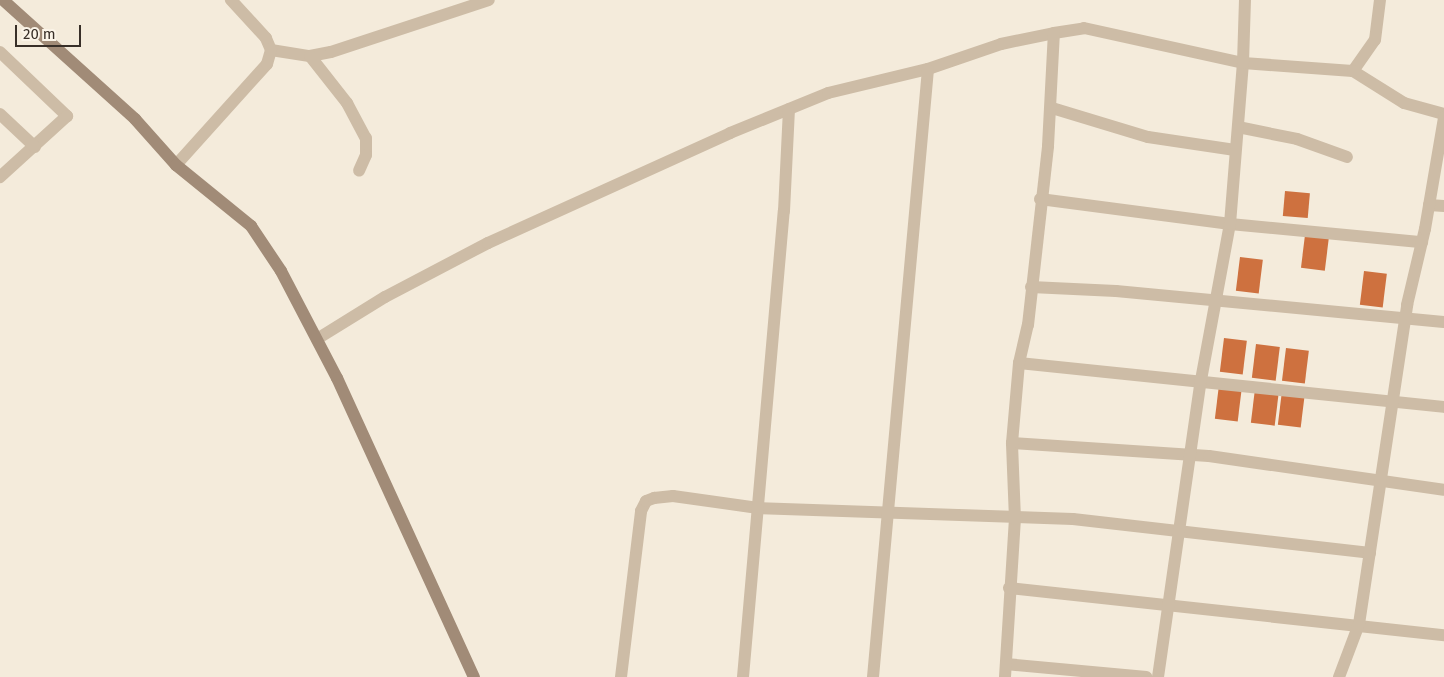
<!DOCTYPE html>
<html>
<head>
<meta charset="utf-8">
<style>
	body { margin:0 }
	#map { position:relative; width:1444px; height:677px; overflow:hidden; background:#f4ebdb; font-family:"Fira Sans",sans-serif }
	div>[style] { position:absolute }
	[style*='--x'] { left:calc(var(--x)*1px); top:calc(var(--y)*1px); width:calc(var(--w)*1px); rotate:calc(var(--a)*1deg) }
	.building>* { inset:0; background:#ce713f; transform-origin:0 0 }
	.street>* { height:12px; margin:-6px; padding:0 6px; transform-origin:6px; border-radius:6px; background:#cdbca6 }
	.secondary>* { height:12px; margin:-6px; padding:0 6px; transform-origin:6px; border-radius:6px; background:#a18b77 }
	span { translate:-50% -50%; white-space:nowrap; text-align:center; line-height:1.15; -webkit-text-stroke:4px #fbf4e8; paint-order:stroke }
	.scale { position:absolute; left:15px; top:25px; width:66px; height:22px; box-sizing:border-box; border:2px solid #382f28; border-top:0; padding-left:6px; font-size:15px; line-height:18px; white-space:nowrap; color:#382f28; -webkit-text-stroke:4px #fbf4e8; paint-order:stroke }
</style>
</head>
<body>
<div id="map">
	<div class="building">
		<i style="left:1285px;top:191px;width:25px;height:25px;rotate:5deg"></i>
		<i style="left:1305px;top:235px;width:24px;height:33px;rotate:7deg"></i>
		<i style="left:1240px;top:257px;width:23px;height:34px;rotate:7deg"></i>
		<i style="left:1364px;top:271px;width:23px;height:34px;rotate:7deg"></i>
		<i style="left:1224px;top:338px;width:23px;height:34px;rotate:7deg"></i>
		<i style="left:1256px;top:344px;width:24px;height:34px;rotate:7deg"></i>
		<i style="left:1286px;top:348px;width:23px;height:33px;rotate:7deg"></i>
		<i style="left:1219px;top:385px;width:23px;height:34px;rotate:7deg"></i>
		<i style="left:1255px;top:389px;width:24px;height:34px;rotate:7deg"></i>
		<i style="left:1282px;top:391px;width:23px;height:34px;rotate:7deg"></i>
	</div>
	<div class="street">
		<i style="--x:271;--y:50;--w:39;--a:9"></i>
		<i style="--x:310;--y:56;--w:21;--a:-11"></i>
		<i style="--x:331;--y:52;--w:166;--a:-18.2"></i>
		<i style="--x:0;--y:52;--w:93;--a:43.7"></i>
		<i style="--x:67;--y:116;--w:91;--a:137.7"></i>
		<i style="--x:310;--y:56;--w:60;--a:51.8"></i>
		<i style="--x:347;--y:103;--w:40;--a:62"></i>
		<i style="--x:366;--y:138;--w:17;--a:90"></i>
		<i style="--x:366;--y:155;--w:17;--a:114"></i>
		<i style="--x:1353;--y:71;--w:38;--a:-55"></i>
		<i style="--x:1375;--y:40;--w:40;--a:-82.9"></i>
		<i style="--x:1052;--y:108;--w:100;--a:16.8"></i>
		<i style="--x:1148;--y:137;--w:88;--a:8.5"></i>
		<i style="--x:0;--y:114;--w:48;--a:43.3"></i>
		<i style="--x:1238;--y:127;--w:60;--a:11.5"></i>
		<i style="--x:1297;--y:139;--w:53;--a:19.8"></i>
		<i style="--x:176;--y:165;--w:136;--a:-48"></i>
		<i style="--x:267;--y:64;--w:15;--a:-74"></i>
		<i style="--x:271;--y:50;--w:13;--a:-113"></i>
		<i style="--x:266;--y:38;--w:52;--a:-132.6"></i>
		<i style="--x:1040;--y:199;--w:192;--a:7.5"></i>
		<i style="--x:1230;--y:224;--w:193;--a:5.4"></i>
		<i style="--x:1429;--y:205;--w:15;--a:4"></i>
		<i style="--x:1031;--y:287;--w:85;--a:2.7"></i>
		<i style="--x:1116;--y:291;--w:329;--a:5.4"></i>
		<i style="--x:317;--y:339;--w:80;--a:-31.7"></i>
		<i style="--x:385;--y:297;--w:116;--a:-27.7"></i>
		<i style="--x:488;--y:243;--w:266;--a:-24.4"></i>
		<i style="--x:730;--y:133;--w:106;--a:-22.2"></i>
		<i style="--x:828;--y:93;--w:103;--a:-13.5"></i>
		<i style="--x:928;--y:69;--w:77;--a:-18.9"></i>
		<i style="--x:1001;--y:44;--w:54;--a:-11.7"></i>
		<i style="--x:1054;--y:33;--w:30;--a:-9"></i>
		<i style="--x:1084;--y:28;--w:163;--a:12.4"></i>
		<i style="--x:1243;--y:63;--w:110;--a:4.2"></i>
		<i style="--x:1353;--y:71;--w:60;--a:32.1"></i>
		<i style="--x:1404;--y:103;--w:41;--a:15.4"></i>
		<i style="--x:1019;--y:363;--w:427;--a:5.9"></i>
		<i style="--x:1012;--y:443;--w:197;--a:3.8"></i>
		<i style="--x:1209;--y:456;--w:237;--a:8.2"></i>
		<i style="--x:1009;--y:588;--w:438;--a:6.2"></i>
		<i style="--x:1006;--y:664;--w:141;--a:5.3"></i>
		<i style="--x:621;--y:677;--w:167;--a:-83.1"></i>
		<i style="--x:641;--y:511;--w:11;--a:-63"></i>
		<i style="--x:646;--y:501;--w:9;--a:-21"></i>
		<i style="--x:654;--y:498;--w:19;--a:-6"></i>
		<i style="--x:673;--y:496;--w:86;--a:8"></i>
		<i style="--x:758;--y:508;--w:315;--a:2"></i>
		<i style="--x:1073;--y:519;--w:299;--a:6.5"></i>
		<i style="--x:743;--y:677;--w:468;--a:-85"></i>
		<i style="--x:784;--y:211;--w:102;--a:-87.2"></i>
		<i style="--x:873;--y:677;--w:610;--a:-84.83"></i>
		<i style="--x:1005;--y:677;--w:158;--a:-86.4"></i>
		<i style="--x:1015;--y:519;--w:76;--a:-92.3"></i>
		<i style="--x:1012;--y:443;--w:80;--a:-85"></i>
		<i style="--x:1019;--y:363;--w:39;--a:-77"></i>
		<i style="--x:1028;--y:325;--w:180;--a:-83.6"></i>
		<i style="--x:1048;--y:146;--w:113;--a:-87"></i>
		<i style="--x:1158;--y:677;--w:300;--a:-81.8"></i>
		<i style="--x:1201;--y:380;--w:159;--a:-79.5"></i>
		<i style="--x:1230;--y:224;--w:162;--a:-85.4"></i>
		<i style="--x:1243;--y:63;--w:63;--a:-88.2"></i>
		<i style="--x:1339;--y:677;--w:57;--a:-69.3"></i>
		<i style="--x:1359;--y:624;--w:323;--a:-81.4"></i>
		<i style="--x:1407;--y:305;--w:78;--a:-76.7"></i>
		<i style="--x:1425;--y:229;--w:113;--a:-80.3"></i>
	</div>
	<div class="secondary">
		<i style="--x:3;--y:0;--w:178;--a:42"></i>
		<i style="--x:135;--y:119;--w:62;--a:48.3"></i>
		<i style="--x:176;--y:165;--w:97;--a:39.1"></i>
		<i style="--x:251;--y:226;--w:54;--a:56.3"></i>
		<i style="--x:281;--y:271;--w:121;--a:62.4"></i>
		<i style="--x:337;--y:378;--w:329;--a:65.4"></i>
	</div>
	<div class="scale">20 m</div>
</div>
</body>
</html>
